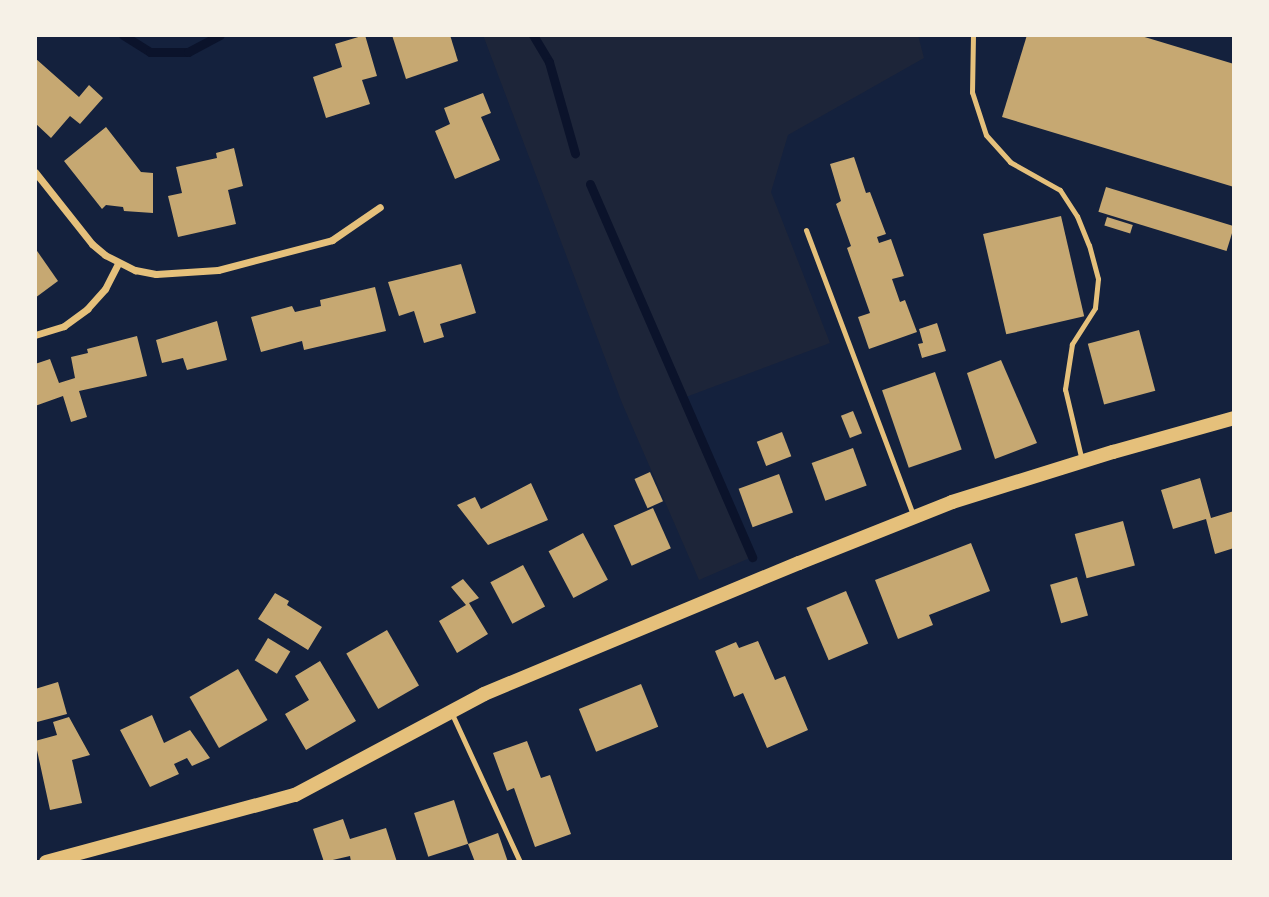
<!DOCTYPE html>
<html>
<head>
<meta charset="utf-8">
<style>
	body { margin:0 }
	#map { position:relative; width:1269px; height:897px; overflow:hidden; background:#14213d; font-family:Commissioner,sans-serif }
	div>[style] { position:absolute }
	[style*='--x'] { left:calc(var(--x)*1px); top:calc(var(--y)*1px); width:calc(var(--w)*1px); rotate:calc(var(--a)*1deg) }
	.green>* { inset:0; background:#1d2539 }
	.stream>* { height:9px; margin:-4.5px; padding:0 4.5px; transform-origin:4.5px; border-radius:4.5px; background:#0b132b }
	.building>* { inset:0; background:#c6a872; transform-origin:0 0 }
	.service>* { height:5px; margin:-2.5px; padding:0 2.5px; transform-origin:2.5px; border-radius:2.5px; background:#e5c07b }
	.minor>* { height:7px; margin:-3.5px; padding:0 3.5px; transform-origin:3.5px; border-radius:3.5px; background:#e5c07b }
	.secondary>* { height:14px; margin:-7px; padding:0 7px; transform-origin:7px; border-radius:7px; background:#e5c07b }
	span { translate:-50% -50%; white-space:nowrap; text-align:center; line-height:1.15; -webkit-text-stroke:7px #f6f1e7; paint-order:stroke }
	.frame { position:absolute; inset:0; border:37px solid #f6f1e7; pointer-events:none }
</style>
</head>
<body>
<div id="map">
	<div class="green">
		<i style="clip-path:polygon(483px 35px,918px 35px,924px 58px,788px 135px,771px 192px,830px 343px,686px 397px,752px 557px,699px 580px,622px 403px)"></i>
	</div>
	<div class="stream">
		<i style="--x:123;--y:35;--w:32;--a:32"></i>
		<i style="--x:150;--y:52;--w:38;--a:0"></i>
		<i style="--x:188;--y:52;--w:36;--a:-28"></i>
		<i style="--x:533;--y:35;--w:31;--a:59"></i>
		<i style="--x:549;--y:62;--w:95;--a:74.1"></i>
		<i style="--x:590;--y:184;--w:407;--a:66.5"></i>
	</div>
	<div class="building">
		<i style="clip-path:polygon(365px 35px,377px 76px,362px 80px,370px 104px,326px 118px,313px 77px,342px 67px,335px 44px)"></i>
		<i style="clip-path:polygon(392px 35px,450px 35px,458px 61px,406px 79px)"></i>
		<i style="clip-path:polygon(1027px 35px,1138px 35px,1234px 64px,1234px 187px,1002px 117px)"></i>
		<i style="clip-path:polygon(35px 58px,79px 97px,89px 85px,103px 98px,80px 124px,70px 116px,51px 138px,35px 123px)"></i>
		<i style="clip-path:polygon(483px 93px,491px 113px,481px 117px,500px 160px,455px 179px,435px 131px,450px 124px,444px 108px)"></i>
		<i style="clip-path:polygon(106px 127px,141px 172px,153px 173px,153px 213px,124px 211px,123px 207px,106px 205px,102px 209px,64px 161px)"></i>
		<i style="clip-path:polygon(234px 148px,243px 186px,228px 190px,236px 224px,178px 237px,168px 196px,182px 193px,176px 167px,217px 158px,216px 153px)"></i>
		<i style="clip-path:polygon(854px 157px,866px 193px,870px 192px,886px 234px,877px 237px,879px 243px,891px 239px,904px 276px,892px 279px,900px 302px,905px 300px,917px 332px,869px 349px,858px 317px,870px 313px,847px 248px,851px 246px,836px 204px,841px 201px,830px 164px)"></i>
		<i style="left:1106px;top:187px;width:134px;height:26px;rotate:17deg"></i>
		<i style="left:1061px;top:216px;width:103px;height:80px;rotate:77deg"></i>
		<i style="left:1107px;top:217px;width:27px;height:9px;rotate:17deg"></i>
		<i style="clip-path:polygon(35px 248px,58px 281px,35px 298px)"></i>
		<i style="clip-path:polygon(461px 264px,476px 313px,440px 324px,444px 337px,424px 343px,414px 311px,399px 316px,388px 282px)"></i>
		<i style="clip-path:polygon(375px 287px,386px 331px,304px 350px,302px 341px,261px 352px,251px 317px,292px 306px,295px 312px,321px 306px,320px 300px)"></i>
		<i style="clip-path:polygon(217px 321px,227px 360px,187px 370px,183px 358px,162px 363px,156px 340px)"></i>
		<i style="clip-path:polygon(937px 323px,946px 351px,922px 358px,918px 344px,923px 343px,919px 329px)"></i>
		<i style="left:1139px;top:330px;width:63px;height:53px;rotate:75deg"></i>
		<i style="clip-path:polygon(137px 336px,147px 376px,79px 391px,87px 417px,71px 422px,63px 396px,35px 406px,35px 364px,50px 359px,59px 383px,75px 378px,71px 357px,88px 353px,87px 349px)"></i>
		<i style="clip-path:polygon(1001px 360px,1037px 443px,995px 459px,967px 373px)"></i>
		<i style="left:935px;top:372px;width:82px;height:56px;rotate:71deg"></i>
		<i style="left:853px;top:411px;width:24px;height:13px;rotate:68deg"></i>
		<i style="left:782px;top:432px;width:26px;height:27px;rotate:69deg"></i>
		<i style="left:853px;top:448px;width:40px;height:44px;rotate:70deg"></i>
		<i style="left:650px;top:472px;width:32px;height:17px;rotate:66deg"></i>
		<i style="left:779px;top:474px;width:41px;height:43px;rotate:70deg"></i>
		<i style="clip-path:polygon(1200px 478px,1211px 518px,1234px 511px,1234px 548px,1215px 554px,1206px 519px,1173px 529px,1161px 490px)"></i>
		<i style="clip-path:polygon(531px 483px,548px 520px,488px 545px,457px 505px,475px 497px,481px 509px)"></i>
		<i style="left:653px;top:508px;width:44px;height:43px;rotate:66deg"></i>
		<i style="left:1123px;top:521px;width:46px;height:50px;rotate:75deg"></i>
		<i style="left:583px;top:533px;width:53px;height:39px;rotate:62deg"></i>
		<i style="clip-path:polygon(971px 543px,990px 591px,929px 615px,933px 625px,898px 639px,875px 580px)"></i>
		<i style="left:523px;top:565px;width:47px;height:37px;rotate:62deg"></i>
		<i style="left:1077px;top:577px;width:40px;height:28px;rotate:74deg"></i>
		<i style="clip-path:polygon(463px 579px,479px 598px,469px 603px,488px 634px,457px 653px,439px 621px,466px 605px,451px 587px)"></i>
		<i style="left:846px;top:591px;width:57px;height:43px;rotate:67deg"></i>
		<i style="clip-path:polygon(275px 593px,289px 601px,287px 605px,322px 627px,308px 650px,258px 619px)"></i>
		<i style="left:387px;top:630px;width:64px;height:47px;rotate:60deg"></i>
		<i style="left:268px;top:638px;width:26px;height:26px;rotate:31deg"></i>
		<i style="clip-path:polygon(758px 641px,775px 680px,785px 676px,808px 730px,767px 748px,743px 693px,734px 697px,715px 651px,736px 642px,739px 648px)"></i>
		<i style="clip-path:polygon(320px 661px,356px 721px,306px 750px,285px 714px,309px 700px,295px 676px)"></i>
		<i style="left:238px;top:669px;width:59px;height:56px;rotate:60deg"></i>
		<i style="clip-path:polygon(58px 682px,67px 714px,37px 722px,35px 689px)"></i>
		<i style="left:641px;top:684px;width:46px;height:67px;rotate:68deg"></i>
		<i style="clip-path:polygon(152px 715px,164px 743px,190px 730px,210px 758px,192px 766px,187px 758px,174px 764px,179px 774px,150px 787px,120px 730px)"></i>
		<i style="clip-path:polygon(69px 717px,90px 755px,72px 760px,82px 803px,50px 810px,35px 741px,57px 735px,53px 722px)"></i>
		<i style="clip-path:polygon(527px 741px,541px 778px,550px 775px,571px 834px,535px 847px,514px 788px,507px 791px,493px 753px)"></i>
		<i style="left:454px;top:800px;width:46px;height:42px;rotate:72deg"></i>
		<i style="clip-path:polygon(343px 819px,350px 839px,386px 828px,397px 862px,351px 862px,350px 856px,324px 862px,313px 829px)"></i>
		<i style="clip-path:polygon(498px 833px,508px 862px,475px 862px,468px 844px)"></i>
	</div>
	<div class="service">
		<i style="--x:973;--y:35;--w:57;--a:91"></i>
		<i style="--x:972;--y:92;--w:45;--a:72"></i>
		<i style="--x:986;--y:135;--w:36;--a:48"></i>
		<i style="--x:1010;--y:162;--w:57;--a:29.2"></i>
		<i style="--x:1060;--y:190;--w:31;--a:57"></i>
		<i style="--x:1077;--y:216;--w:31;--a:68"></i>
		<i style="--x:1089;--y:245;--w:35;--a:75"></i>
		<i style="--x:1098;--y:279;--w:29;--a:96"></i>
		<i style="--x:1095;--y:308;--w:43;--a:122.6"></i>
		<i style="--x:1072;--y:344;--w:46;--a:98.8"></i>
		<i style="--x:1065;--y:389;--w:74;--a:76.7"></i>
		<i style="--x:806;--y:230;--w:304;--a:69.4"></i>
		<i style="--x:452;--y:714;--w:163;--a:65.3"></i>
	</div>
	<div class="minor">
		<i style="--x:35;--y:172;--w:92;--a:51.6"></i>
		<i style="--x:92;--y:244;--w:17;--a:40"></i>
		<i style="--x:105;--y:255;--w:34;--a:27"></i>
		<i style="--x:135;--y:270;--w:21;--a:11"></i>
		<i style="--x:156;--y:274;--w:62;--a:-3.7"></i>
		<i style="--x:218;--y:270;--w:118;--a:-14.7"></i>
		<i style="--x:332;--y:240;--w:58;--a:-34.5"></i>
		<i style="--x:35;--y:335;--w:30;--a:-17"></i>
		<i style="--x:64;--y:326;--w:29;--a:-36"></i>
		<i style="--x:87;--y:309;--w:27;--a:-48"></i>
		<i style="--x:105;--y:289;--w:28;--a:-63"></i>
	</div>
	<div class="secondary">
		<i style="--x:46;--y:862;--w:258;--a:-15.1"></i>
		<i style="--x:295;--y:795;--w:214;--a:-28.1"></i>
		<i style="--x:484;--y:694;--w:341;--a:-22.6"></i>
		<i style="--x:799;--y:563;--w:165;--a:-21.7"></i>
		<i style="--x:952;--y:502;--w:169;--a:-17.3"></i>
		<i style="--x:1113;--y:452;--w:126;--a:-15.7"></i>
	</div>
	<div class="frame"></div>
</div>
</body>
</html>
